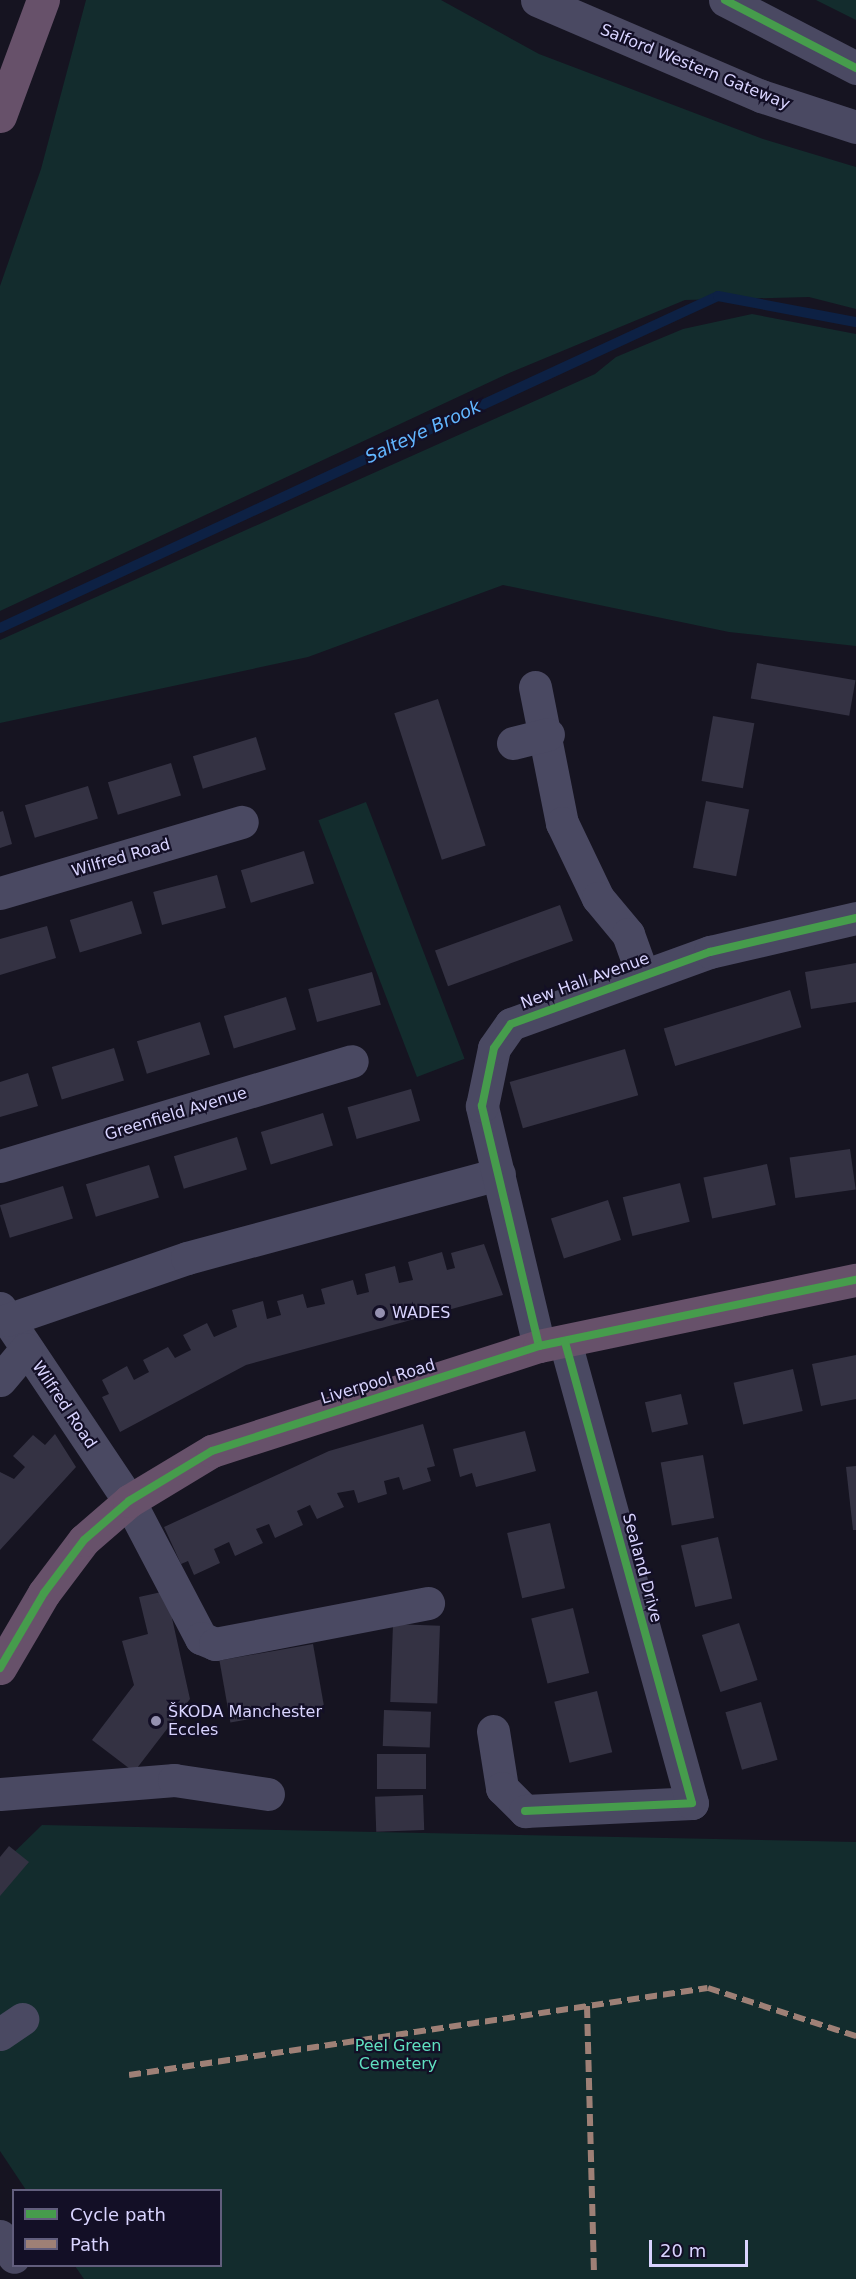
<!DOCTYPE html>
<html>
<head>
<meta charset="utf-8">
<style>
	body { margin:0 }
	#map { position:relative; width:856px; height:2279px; overflow:hidden; background:#161421; font-family:"DejaVu Sans",sans-serif }
	div>[style] { position:absolute }
	[style*='--x'] { left:calc(var(--x)*1px); top:calc(var(--y)*1px); width:calc(var(--w)*1px); rotate:calc(var(--a)*1deg) }
	.green>* { inset:0; background:#132c2d; transform-origin:0 0 }
	.stream>* { height:10px; margin:-5px; padding:0 5px; transform-origin:5px; border-radius:5px; background:#0d2144 }
	.building>* { inset:0; background:#343243; transform-origin:0 0 }
	.minor>* { height:33px; margin:-16.5px; padding:0 16.5px; transform-origin:16.5px; border-radius:16.5px; background:#4a4962 }
	.highway>* { height:33px; margin:-16.5px; padding:0 16.5px; transform-origin:16.5px; border-radius:16.5px; background:#67516a }
	.quiet>* { height:6px; margin-top:-3px; transform-origin:0; background:repeating-linear-gradient(90deg,#9e8076 0 12px,transparent 0 18px) }
	.cycleway>* { height:8px; margin:-4px; padding:0 4px; transform-origin:4px; border-radius:4px; background:#469c4c }
	.dots>* { width:16px; height:16px; translate:-50% -50%; box-sizing:border-box; border:3px solid #130f26; border-radius:50% }
	span { translate:-50% -50%; white-space:nowrap; text-align:center; line-height:1.15; -webkit-text-stroke:4.5px #130f26; paint-order:stroke }
	.street-label { font-size:16px; color:#d9d4ff }
	.poi-label { font-size:16px; color:#d9d4ff }
	.left { translate:0 -50%; text-align:left }
	.park-label { font-size:16px; color:#5fe0c0 }
	.water-label { font-size:18px; color:#62b6ff; font-style:italic }
	.legend { position:absolute; left:12px; top:2189px; width:210px; height:78px; box-sizing:border-box; background:#130f26; border:2px solid #625e7d; margin:0; padding:8px 10px; list-style:none; font-size:18px; color:#d9d4ff }
	.legend li { display:flex; align-items:center; gap:12px; height:30px }
	.legend b { width:30px; border:2px solid #625e7d }
	.scale { position:absolute; left:649px; top:2240px; width:99px; height:27px; box-sizing:border-box; border:3px solid #d9d4ff; border-top:0; padding-left:8px; font-size:18px; line-height:21px; white-space:nowrap; color:#d9d4ff; -webkit-text-stroke:4px #130f26; paint-order:stroke }
</style>
</head>
<body>
<div id="map">
	<div class="green">
		<i style="clip-path:polygon(86px 0,441px 0,539px 54px,763px 139px,856px 167px,856px 309px,809px 297px,685px 300px,507px 374px,0 611px,0 286px,41px 169px)"></i>
		<i style="clip-path:polygon(816px 0,856px 0,856px 20px)"></i>
		<i style="clip-path:polygon(752px 314px,856px 334px,856px 646px,729px 632px,503px 585px,308px 657px,0 723px,0 640px,595px 374px,616px 357px,683px 329px)"></i>
		<i style="left:366px;top:802px;width:275px;height:51px;rotate:69deg"></i>
		<i style="clip-path:polygon(42px 1825px,856px 1842px,856px 2279px,84px 2279px,75px 2266px,220px 2266px,220px 2190px,26px 2190px,0 2151px,0 1866px)"></i>
	</div>
	<div class="stream">
		<i style="--x:0;--y:628;--w:791;--a:-24.82"></i>
		<i style="--x:718;--y:296;--w:140;--a:10.7"></i>
	</div>
	<div class="building">
		<i style="left:757px;top:663px;width:100px;height:36px;rotate:10deg"></i>
		<i style="left:438px;top:699px;width:154px;height:46px;rotate:72deg"></i>
		<i style="left:713px;top:716px;width:42px;height:66px;rotate:10deg"></i>
		<i style="left:256px;top:737px;width:34px;height:66px;rotate:73deg"></i>
		<i style="left:171px;top:763px;width:34px;height:66px;rotate:73deg"></i>
		<i style="left:88px;top:786px;width:34px;height:66px;rotate:73deg"></i>
		<i style="left:706px;top:801px;width:44px;height:68px;rotate:11deg"></i>
		<i style="clip-path:polygon(3px 811px,12px 844px,0 848px,0 812px)"></i>
		<i style="left:304px;top:851px;width:34px;height:66px;rotate:73deg"></i>
		<i style="left:217px;top:875px;width:34px;height:66px;rotate:75deg"></i>
		<i style="left:132px;top:901px;width:34px;height:65px;rotate:73deg"></i>
		<i style="left:560px;top:905px;width:38px;height:133px;rotate:70deg"></i>
		<i style="clip-path:polygon(47px 926px,56px 958px,0 975px,0 939px)"></i>
		<i style="clip-path:polygon(856px 963px,856px 1002px,811px 1009px,805px 972px)"></i>
		<i style="left:372px;top:972px;width:34px;height:66px;rotate:75deg"></i>
		<i style="left:790px;top:990px;width:39px;height:132px;rotate:73deg"></i>
		<i style="left:286px;top:997px;width:34px;height:65px;rotate:73deg"></i>
		<i style="left:200px;top:1022px;width:34px;height:66px;rotate:73deg"></i>
		<i style="left:114px;top:1048px;width:34px;height:65px;rotate:73deg"></i>
		<i style="left:625px;top:1049px;width:48px;height:120px;rotate:74deg"></i>
		<i style="clip-path:polygon(28px 1073px,38px 1106px,0 1117px,0 1082px)"></i>
		<i style="left:411px;top:1089px;width:33px;height:66px;rotate:74deg"></i>
		<i style="left:323px;top:1113px;width:34px;height:65px;rotate:73deg"></i>
		<i style="left:237px;top:1137px;width:34px;height:66px;rotate:73deg"></i>
		<i style="left:850px;top:1149px;width:41px;height:61px;rotate:82deg"></i>
		<i style="left:767px;top:1164px;width:42px;height:65px;rotate:78deg"></i>
		<i style="left:149px;top:1165px;width:34px;height:66px;rotate:73deg"></i>
		<i style="left:680px;top:1183px;width:40px;height:59px;rotate:76deg"></i>
		<i style="left:63px;top:1186px;width:34px;height:66px;rotate:73deg"></i>
		<i style="left:608px;top:1200px;width:42px;height:60px;rotate:72deg"></i>
		<i style="clip-path:polygon(484px 1244px,503px 1295px,246px 1365px,120px 1432px,102px 1397px,109px 1394px,102px 1380px,127px 1366px,134px 1380px,149px 1372px,143px 1360px,168px 1347px,175px 1358px,191px 1350px,183px 1335px,207px 1323px,214px 1337px,237px 1327px,232px 1310px,263px 1301px,267px 1319px,281px 1315px,277px 1301px,303px 1294px,307px 1308px,325px 1304px,321px 1289px,353px 1280px,357px 1295px,369px 1292px,365px 1274px,395px 1266px,399px 1283px,413px 1280px,408px 1262px,442px 1252px,447px 1270px,455px 1268px,451px 1253px)"></i>
		<i style="clip-path:polygon(856px 1355px,856px 1399px,821px 1406px,812px 1364px)"></i>
		<i style="left:793px;top:1369px;width:43px;height:61px;rotate:77deg"></i>
		<i style="left:681px;top:1394px;width:31px;height:37px;rotate:77deg"></i>
		<i style="clip-path:polygon(423px 1424px,435px 1466px,427px 1468px,431px 1481px,403px 1490px,399px 1477px,384px 1481px,387px 1494px,358px 1503px,354px 1490px,337px 1493px,344px 1507px,317px 1519px,310px 1505px,297px 1511px,303px 1525px,275px 1538px,269px 1524px,256px 1529px,263px 1543px,235px 1556px,229px 1542px,214px 1549px,220px 1563px,194px 1575px,188px 1561px,181px 1564px,164px 1527px,329px 1451px)"></i>
		<i style="clip-path:polygon(525px 1431px,536px 1471px,476px 1487px,472px 1473px,460px 1477px,453px 1449px)"></i>
		<i style="clip-path:polygon(55px 1434px,76px 1467px,0 1550px,0 1472px,14px 1479px,25px 1467px,13px 1456px,33px 1435px,45px 1445px)"></i>
		<i style="left:703px;top:1455px;width:64px;height:43px;rotate:80deg"></i>
		<i style="clip-path:polygon(856px 1466px,856px 1530px,853px 1530px,846px 1467px)"></i>
		<i style="left:550px;top:1523px;width:67px;height:44px;rotate:77deg"></i>
		<i style="left:718px;top:1537px;width:63px;height:38px;rotate:77deg"></i>
		<i style="clip-path:polygon(166px 1591px,190px 1699px,134px 1772px,92px 1740px,134px 1685px,122px 1641px,148px 1634px,139px 1597px)"></i>
		<i style="left:573px;top:1608px;width:67px;height:43px;rotate:76deg"></i>
		<i style="left:739px;top:1623px;width:60px;height:39px;rotate:72deg"></i>
		<i style="left:393px;top:1624px;width:47px;height:78px;rotate:2deg"></i>
		<i style="left:313px;top:1644px;width:63px;height:95px;rotate:80deg"></i>
		<i style="left:597px;top:1691px;width:63px;height:44px;rotate:76deg"></i>
		<i style="left:761px;top:1702px;width:60px;height:37px;rotate:74deg"></i>
		<i style="left:384px;top:1710px;width:47px;height:36px;rotate:2deg"></i>
		<i style="left:377px;top:1754px;width:49px;height:35px"></i>
		<i style="left:423px;top:1795px;width:35px;height:48px;rotate:88deg"></i>
		<i style="clip-path:polygon(9px 1846px,29px 1862px,0 1896px,0 1857px)"></i>
	</div>
	<div class="minor">
		<i style="--x:537;--y:0;--w:244;--a:23.2"></i>
		<i style="--x:761;--y:96;--w:100;--a:18.1"></i>
		<i style="--x:725;--y:0;--w:148;--a:27.4"></i>
		<i style="--x:535;--y:687;--w:139;--a:78.8"></i>
		<i style="--x:562;--y:823;--w:83;--a:64.4"></i>
		<i style="--x:598;--y:898;--w:47;--a:50.2"></i>
		<i style="--x:628;--y:934;--w:41;--a:70.3"></i>
		<i style="--x:513;--y:743;--w:36;--a:-14"></i>
		<i style="--x:0;--y:893;--w:252;--a:-16.4"></i>
		<i style="--x:0;--y:1166;--w:367;--a:-16.6"></i>
		<i style="--x:0;--y:1308;--w:232;--a:56.2"></i>
		<i style="--x:129;--y:1501;--w:155;--a:62.3"></i>
		<i style="--x:201;--y:1638;--w:15;--a:23"></i>
		<i style="--x:215;--y:1644;--w:217;--a:-10.9"></i>
		<i style="--x:7;--y:1320;--w:190;--a:-19"></i>
		<i style="--x:187;--y:1258;--w:323;--a:-15.1"></i>
		<i style="--x:539;--y:1346;--w:247;--a:-103.4"></i>
		<i style="--x:482;--y:1106;--w:59;--a:-78.3"></i>
		<i style="--x:494;--y:1048;--w:29;--a:-55"></i>
		<i style="--x:511;--y:1024;--w:212;--a:-19.9"></i>
		<i style="--x:710;--y:952;--w:150;--a:-13.1"></i>
		<i style="--x:0;--y:1380;--w:40;--a:-50"></i>
		<i style="--x:493;--y:1731;--w:58;--a:81"></i>
		<i style="--x:502;--y:1788;--w:33;--a:45"></i>
		<i style="--x:525;--y:1811;--w:167;--a:-2.7"></i>
		<i style="--x:692;--y:1803;--w:479;--a:-105.4"></i>
		<i style="--x:0;--y:1794;--w:175;--a:-4.6"></i>
		<i style="--x:174;--y:1780;--w:95;--a:8.5"></i>
		<i style="--x:0;--y:2034;--w:27;--a:-34"></i>
		<i style="--x:0;--y:2236;--w:25;--a:56"></i>
	</div>
	<div class="highway">
		<i style="--x:0;--y:116;--w:124;--a:-69.7"></i>
		<i style="--x:0;--y:1668;--w:87;--a:-59.6"></i>
		<i style="--x:44;--y:1593;--w:66;--a:-53"></i>
		<i style="--x:84;--y:1540;--w:60;--a:-40.9"></i>
		<i style="--x:129;--y:1501;--w:97;--a:-31.1"></i>
		<i style="--x:212;--y:1451;--w:343;--a:-17.8"></i>
		<i style="--x:539;--y:1346;--w:324;--a:-11.8"></i>
	</div>
	<div class="quiet">
		<i style="--x:587;--y:2006;--w:267;--a:88.5"></i>
		<i style="--x:129;--y:2075;--w:585;--a:-8.55"></i>
		<i style="--x:708;--y:1988;--w:156;--a:18"></i>
	</div>
	<div class="cycleway">
		<i style="--x:725;--y:0;--w:148;--a:27.4"></i>
		<i style="--x:539;--y:1346;--w:247;--a:-103.4"></i>
		<i style="--x:482;--y:1106;--w:59;--a:-78.3"></i>
		<i style="--x:494;--y:1048;--w:29;--a:-55"></i>
		<i style="--x:511;--y:1024;--w:212;--a:-19.9"></i>
		<i style="--x:710;--y:952;--w:150;--a:-13.1"></i>
		<i style="--x:0;--y:1668;--w:87;--a:-59.6"></i>
		<i style="--x:44;--y:1593;--w:66;--a:-53"></i>
		<i style="--x:84;--y:1540;--w:60;--a:-40.9"></i>
		<i style="--x:129;--y:1501;--w:97;--a:-31.1"></i>
		<i style="--x:212;--y:1451;--w:343;--a:-17.8"></i>
		<i style="--x:539;--y:1346;--w:324;--a:-11.8"></i>
		<i style="--x:525;--y:1811;--w:167;--a:-2.7"></i>
		<i style="--x:692;--y:1803;--w:479;--a:-105.4"></i>
	</div>
	<div class="dots">
		<i style="left:380px;top:1313px;background:#9591b1"></i>
		<i style="left:156px;top:1721px;background:#9591b1"></i>
	</div>
	<div class="street-label">
		<span style="left:695px;top:67px;rotate:22deg">Salford Western Gateway</span>
		<span style="left:121px;top:858px;rotate:-16deg">Wilfred Road</span>
		<span style="left:585px;top:981px;rotate:-20deg">New Hall Avenue</span>
		<span style="left:176px;top:1114px;rotate:-17deg">Greenfield Avenue</span>
		<span style="left:378px;top:1382px;rotate:-17deg">Liverpool Road</span>
		<span style="left:64px;top:1405px;rotate:56deg">Wilfred Road</span>
		<span style="left:642px;top:1568px;rotate:75deg">Sealand Drive</span>
	</div>
	<div class="poi-label">
		<span class="left" style="left:392px;top:1313px">WADES</span>
		<span class="left" style="left:168px;top:1721px">ŠKODA Manchester<br>Eccles</span>
	</div>
	<div class="park-label">
		<span style="left:398px;top:2055px">Peel Green<br>Cemetery</span>
	</div>
	<div class="water-label">
		<span style="left:423px;top:432px;rotate:-25deg">Salteye Brook</span>
	</div>
	<ul class="legend">
	<li><b style="height:8px;background:#469c4c"></b>Cycle path</li>
	<li><b style="height:8px;background:#9e8076"></b>Path</li>
	</ul>
	<div class="scale">20 m</div>
</div>
</body>
</html>
